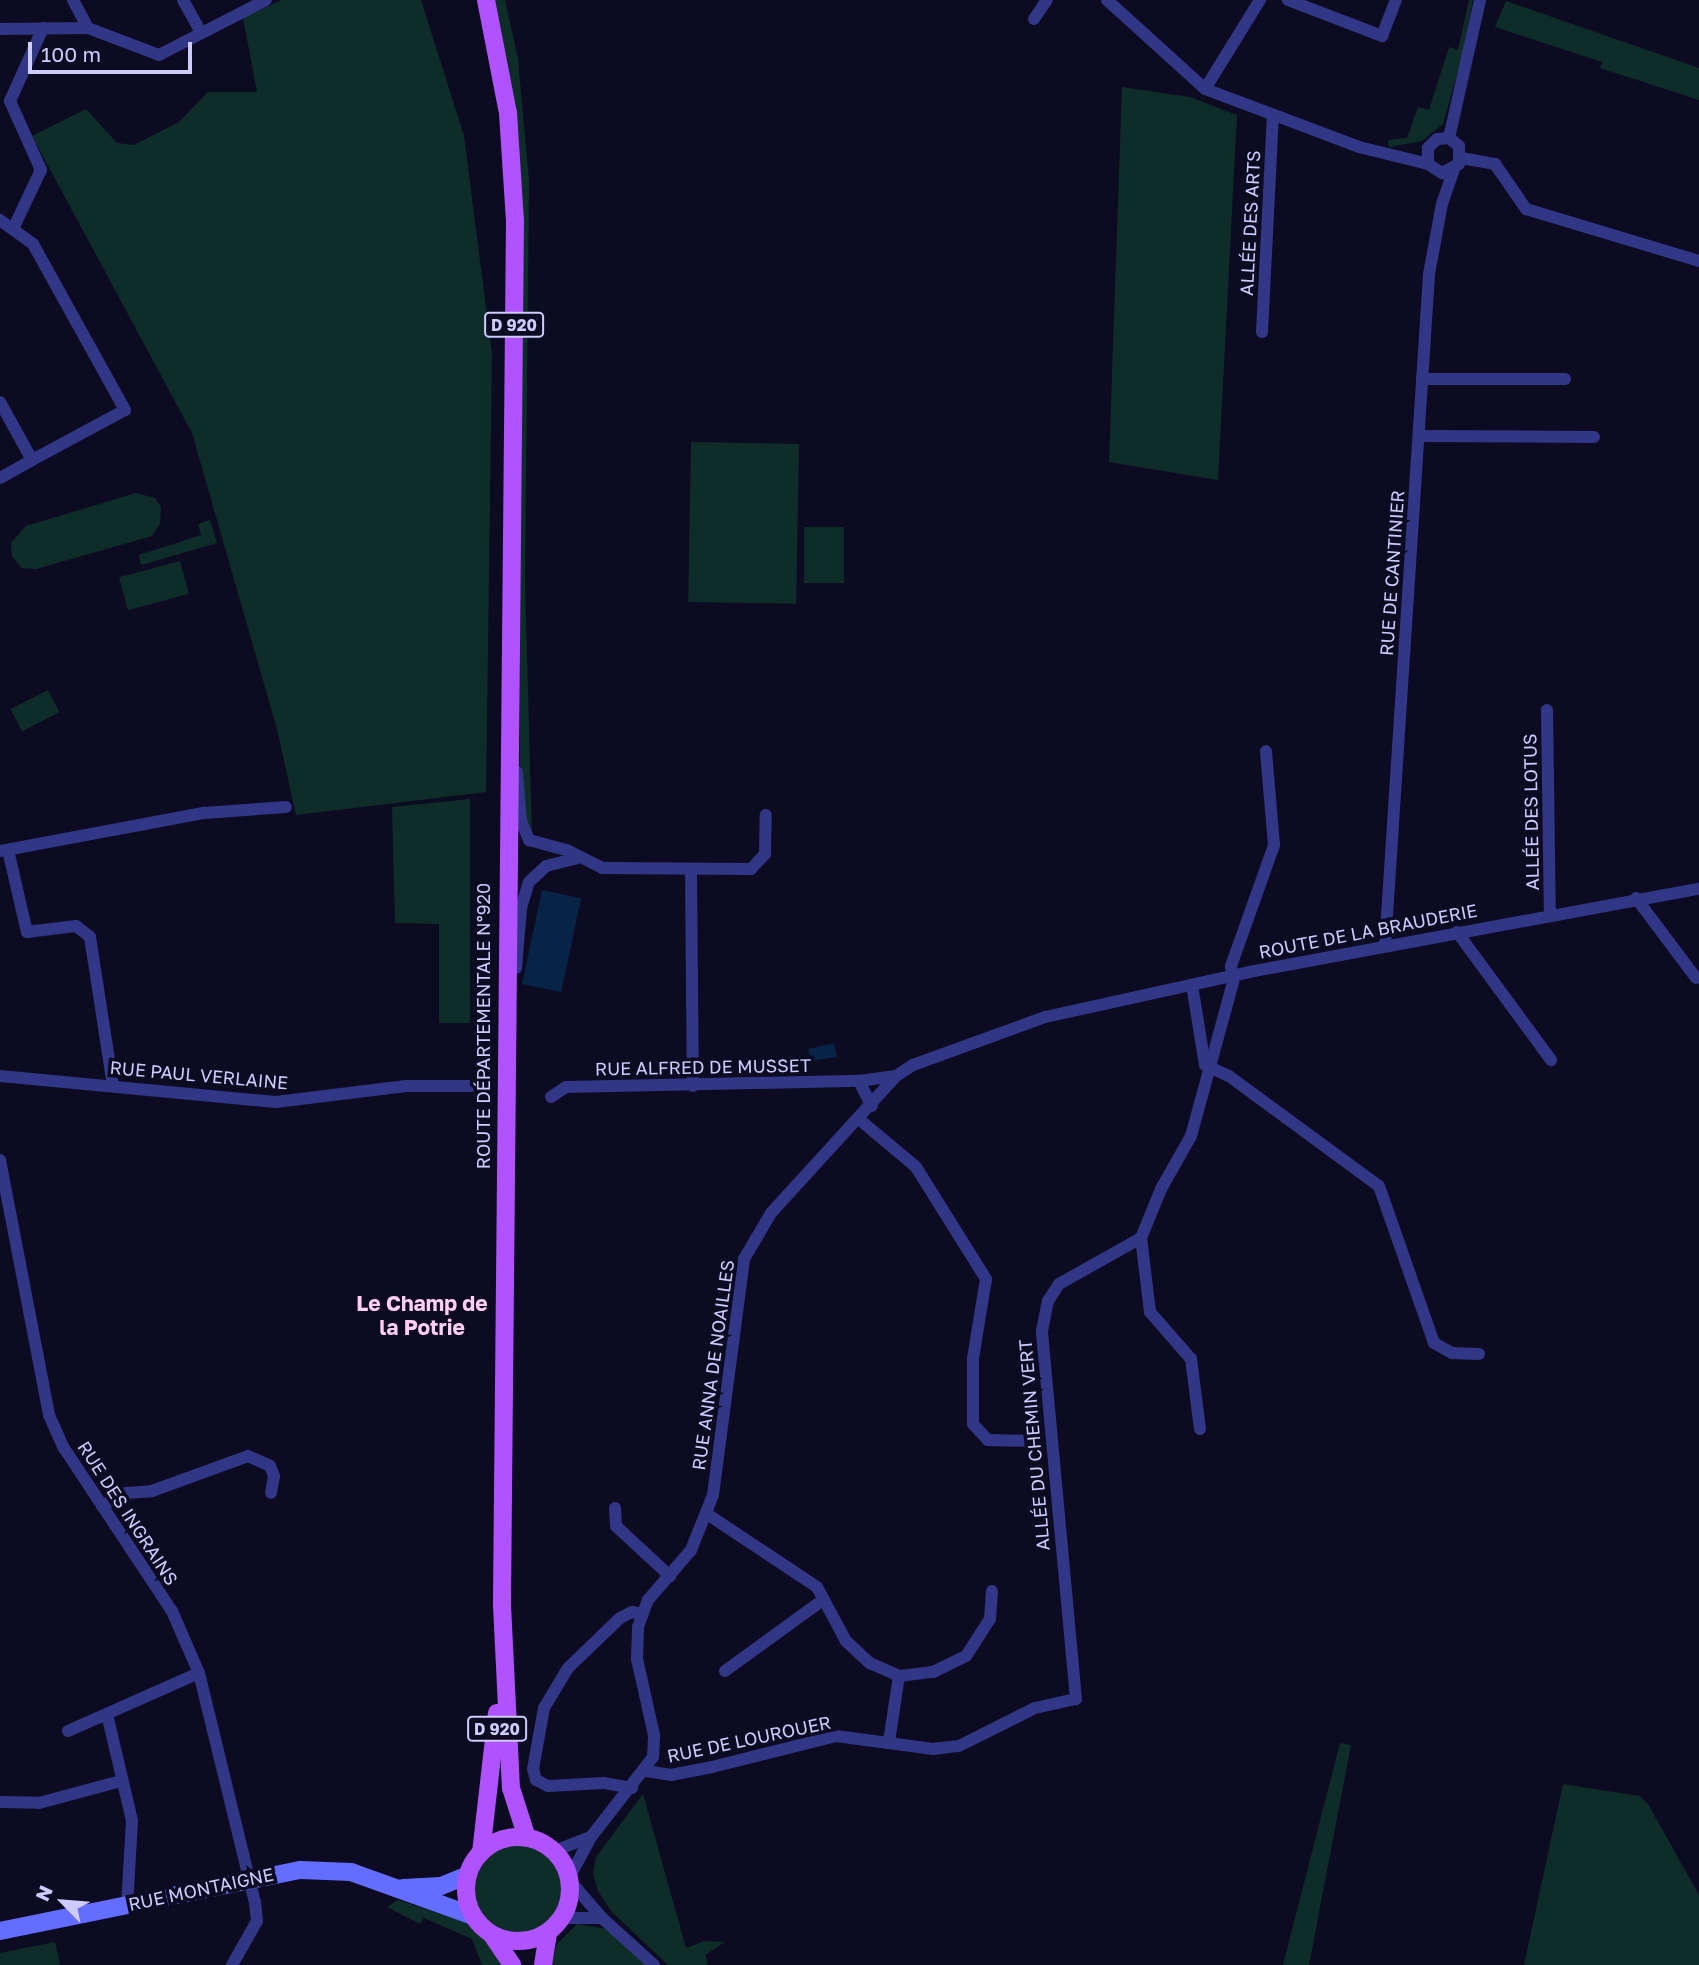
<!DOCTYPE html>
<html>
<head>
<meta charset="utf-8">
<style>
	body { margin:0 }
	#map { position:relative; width:1699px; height:1965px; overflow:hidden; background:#0d0b22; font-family:"Golos Text",sans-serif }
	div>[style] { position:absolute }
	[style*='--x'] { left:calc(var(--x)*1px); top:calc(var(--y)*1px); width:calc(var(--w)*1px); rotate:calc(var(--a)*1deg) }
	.green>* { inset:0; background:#0e2d29; transform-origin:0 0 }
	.round { border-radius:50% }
	.water>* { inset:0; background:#072346; transform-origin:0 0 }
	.street>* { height:12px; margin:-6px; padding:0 6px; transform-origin:6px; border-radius:6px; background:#323686 }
	.secondary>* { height:18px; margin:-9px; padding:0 9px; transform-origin:9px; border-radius:9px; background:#636dff }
	.primary>* { height:18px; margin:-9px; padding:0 9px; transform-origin:9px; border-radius:9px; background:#b053ff }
	.primary>.ring { margin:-9px; padding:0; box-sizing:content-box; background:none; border:18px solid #b053ff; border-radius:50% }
	span { translate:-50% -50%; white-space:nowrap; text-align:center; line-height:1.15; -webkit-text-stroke:7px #0d0b22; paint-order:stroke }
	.shield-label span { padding:2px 5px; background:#0d0b22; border:2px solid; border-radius:5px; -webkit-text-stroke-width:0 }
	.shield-label { font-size:16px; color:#ceccff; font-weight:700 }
	.street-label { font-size:18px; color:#ceccff }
	.quarter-label { font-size:21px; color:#ffcef2; font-weight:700 }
	.north { position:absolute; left:28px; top:1867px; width:70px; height:70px; -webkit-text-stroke:5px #0d0b22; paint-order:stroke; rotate:295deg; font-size:19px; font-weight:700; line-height:28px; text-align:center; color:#ceccff }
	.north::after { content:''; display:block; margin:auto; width:24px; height:32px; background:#ceccff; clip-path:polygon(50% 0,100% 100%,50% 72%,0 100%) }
	.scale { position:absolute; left:28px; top:42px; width:164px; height:32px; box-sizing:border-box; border:4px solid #ceccff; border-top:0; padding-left:9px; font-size:21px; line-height:24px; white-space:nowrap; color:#ceccff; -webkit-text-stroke:5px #0d0b22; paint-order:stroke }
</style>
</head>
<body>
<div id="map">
	<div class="green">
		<i style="clip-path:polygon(282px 0,421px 0,464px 136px,492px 354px,486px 792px,296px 815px,277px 729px,192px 433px,32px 136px,86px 109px,117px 143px,134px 145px,179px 122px,208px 92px,257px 92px,243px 18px)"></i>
		<i style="clip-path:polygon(495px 0,505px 0,518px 59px,529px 181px,525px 586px,532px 833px,526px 826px,520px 774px,516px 113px)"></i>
		<i style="clip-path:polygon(1469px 0,1473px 0,1462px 56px,1443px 124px,1422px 141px,1389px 147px,1388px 140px,1407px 138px,1418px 107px,1429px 110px,1449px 47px,1458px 50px)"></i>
		<i style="clip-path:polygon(1506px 1px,1699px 68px,1699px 100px,1600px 68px,1602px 62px,1495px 27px)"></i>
		<i style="clip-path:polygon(1122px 87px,1190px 97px,1237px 115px,1218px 480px,1109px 462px)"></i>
		<i style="left:691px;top:442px;width:108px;height:160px;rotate:1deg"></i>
		<i style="clip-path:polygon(136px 493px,155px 498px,161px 507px,160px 524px,152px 536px,36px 569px,22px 568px,12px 557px,11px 543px,26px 526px)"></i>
		<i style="clip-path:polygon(210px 520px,217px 543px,141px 565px,139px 555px,201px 535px,198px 524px)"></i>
		<i style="left:804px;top:527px;width:40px;height:56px"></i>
		<i style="left:180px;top:561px;width:34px;height:63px;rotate:75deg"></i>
		<i style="left:48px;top:690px;width:25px;height:42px;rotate:63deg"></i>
		<i style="clip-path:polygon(470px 799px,470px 1023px,439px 1023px,439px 924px,395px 923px,392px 807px)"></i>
		<i style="clip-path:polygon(1340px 1743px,1351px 1745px,1309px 1965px,1283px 1965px)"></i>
		<i style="clip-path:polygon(1563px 1784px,1639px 1796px,1648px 1804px,1699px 1895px,1699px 1965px,1524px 1965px)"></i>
		<i style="clip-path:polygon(643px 1794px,686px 1948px,704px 1941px,725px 1942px,705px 1955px,708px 1965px,668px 1965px,611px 1911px,598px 1891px,593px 1874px,596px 1857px)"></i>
		<i class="round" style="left:466px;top:1837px;width:104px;height:104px"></i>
		<i style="clip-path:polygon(398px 1900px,468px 1923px,508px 1965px,482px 1965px,472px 1939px,424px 1918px,420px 1924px,387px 1907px)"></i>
		<i style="clip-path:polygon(577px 1924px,607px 1929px,646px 1965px,551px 1965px,557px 1944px)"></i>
		<i style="clip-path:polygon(55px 1942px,60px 1965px,0 1965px,0 1953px)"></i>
	</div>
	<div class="water">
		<i style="left:542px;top:890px;width:40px;height:96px;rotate:12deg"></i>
		<i style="clip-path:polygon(834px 1043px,837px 1057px,811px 1061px,808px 1049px)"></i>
	</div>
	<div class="street">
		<i style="--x:73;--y:0;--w:32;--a:62"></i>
		<i style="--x:183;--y:0;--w:37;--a:61"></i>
		<i style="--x:1107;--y:0;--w:132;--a:42.2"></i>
		<i style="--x:1205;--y:89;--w:165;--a:20.6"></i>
		<i style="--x:1359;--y:147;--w:71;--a:13.8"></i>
		<i style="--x:1428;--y:164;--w:17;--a:33"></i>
		<i style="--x:1442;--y:173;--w:19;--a:-28"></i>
		<i style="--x:1459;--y:164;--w:18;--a:-90"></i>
		<i style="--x:1459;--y:146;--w:13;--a:-141"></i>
		<i style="--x:1449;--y:138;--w:12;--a:175"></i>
		<i style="--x:1437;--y:139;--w:13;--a:135"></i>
		<i style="--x:1428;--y:148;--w:16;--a:90"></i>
		<i style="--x:1288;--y:0;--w:101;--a:21"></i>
		<i style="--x:1382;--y:36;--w:39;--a:-69"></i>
		<i style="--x:1034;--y:19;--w:23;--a:-56"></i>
		<i style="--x:0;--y:29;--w:88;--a:-0.7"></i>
		<i style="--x:88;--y:28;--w:76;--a:20.8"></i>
		<i style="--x:159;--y:55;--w:120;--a:-27.2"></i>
		<i style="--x:1205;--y:89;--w:105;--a:-58.3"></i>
		<i style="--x:1449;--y:138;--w:141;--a:-77.3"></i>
		<i style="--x:1461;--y:158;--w:35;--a:10"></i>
		<i style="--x:1495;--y:164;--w:55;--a:55.4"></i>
		<i style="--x:1526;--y:209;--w:181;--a:16.7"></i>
		<i style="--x:0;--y:220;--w:41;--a:36"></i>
		<i style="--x:33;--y:244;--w:190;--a:61"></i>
		<i style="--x:125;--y:410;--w:106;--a:151.7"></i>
		<i style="--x:32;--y:460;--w:66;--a:-118.9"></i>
		<i style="--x:14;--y:227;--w:63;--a:-64.7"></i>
		<i style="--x:41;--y:170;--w:76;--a:-114.2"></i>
		<i style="--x:10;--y:101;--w:80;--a:-65.7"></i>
		<i style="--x:1262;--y:332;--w:216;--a:-87.1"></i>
		<i style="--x:1422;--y:379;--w:143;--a:0"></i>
		<i style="--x:1419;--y:436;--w:175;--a:0.3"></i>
		<i style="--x:0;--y:478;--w:37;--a:-29"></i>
		<i style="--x:1547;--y:710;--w:204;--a:89.2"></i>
		<i style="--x:517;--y:772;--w:49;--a:85.3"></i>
		<i style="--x:521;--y:821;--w:21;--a:67"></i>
		<i style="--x:529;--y:840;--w:39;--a:15"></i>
		<i style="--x:567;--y:850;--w:39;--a:27"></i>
		<i style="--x:602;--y:868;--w:149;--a:0.4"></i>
		<i style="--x:751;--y:869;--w:21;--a:-47"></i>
		<i style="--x:765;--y:854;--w:39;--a:-89"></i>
		<i style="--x:8;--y:850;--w:84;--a:77"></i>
		<i style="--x:27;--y:932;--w:49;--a:-7"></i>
		<i style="--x:76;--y:926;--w:18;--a:38"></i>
		<i style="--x:90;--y:937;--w:150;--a:81.2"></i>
		<i style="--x:0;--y:851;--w:208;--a:-10.6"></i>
		<i style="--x:204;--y:813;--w:82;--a:-4.2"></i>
		<i style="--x:691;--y:870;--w:216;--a:89.5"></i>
		<i style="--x:1636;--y:898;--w:100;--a:53.1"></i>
		<i style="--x:1457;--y:932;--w:159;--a:53.7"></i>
		<i style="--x:1385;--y:946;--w:673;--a:-86.25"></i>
		<i style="--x:1429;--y:274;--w:71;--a:-79.5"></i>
		<i style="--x:1442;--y:204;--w:37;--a:-71"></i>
		<i style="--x:516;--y:968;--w:60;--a:-85.2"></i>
		<i style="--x:521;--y:908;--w:27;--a:-73"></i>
		<i style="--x:529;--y:882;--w:23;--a:-43"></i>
		<i style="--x:546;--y:866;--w:32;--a:-14"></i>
		<i style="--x:1192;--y:985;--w:81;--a:80.8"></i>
		<i style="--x:1205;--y:1065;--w:26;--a:25"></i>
		<i style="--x:1229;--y:1076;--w:186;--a:36.3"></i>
		<i style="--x:1379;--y:1186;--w:166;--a:70.7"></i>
		<i style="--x:1434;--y:1343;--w:21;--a:29"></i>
		<i style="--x:1452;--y:1353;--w:27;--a:2"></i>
		<i style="--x:0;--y:1076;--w:277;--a:5.4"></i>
		<i style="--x:276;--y:1102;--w:131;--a:-7"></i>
		<i style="--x:406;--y:1086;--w:73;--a:0"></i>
		<i style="--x:859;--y:1081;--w:28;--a:63"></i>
		<i style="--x:551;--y:1097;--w:18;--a:-34"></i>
		<i style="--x:566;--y:1087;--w:293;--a:-1.2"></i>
		<i style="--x:859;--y:1081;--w:37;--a:-8"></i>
		<i style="--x:896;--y:1076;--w:20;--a:-33"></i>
		<i style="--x:913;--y:1065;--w:140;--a:-20"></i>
		<i style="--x:1045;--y:1017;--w:209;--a:-12.4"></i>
		<i style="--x:1249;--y:972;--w:458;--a:-10.5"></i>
		<i style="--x:860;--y:1120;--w:73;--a:40"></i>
		<i style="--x:916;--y:1167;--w:132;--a:58"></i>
		<i style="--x:986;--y:1279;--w:80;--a:99.3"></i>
		<i style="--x:973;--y:1358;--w:66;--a:90"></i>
		<i style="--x:973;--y:1424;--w:22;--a:47"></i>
		<i style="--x:988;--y:1440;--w:46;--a:1.2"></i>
		<i style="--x:0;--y:1160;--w:260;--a:79.1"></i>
		<i style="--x:49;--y:1415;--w:36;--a:66"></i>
		<i style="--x:64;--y:1448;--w:196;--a:56.5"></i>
		<i style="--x:172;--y:1611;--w:68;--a:66.5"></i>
		<i style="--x:199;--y:1673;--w:236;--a:76.3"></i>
		<i style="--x:255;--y:1902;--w:19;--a:84"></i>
		<i style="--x:257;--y:1921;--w:51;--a:119.6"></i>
		<i style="--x:1200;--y:1429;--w:71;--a:-97.3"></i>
		<i style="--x:1191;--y:1359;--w:62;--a:-131.1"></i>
		<i style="--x:1150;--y:1312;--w:75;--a:-96.9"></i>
		<i style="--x:1141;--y:1238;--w:53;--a:-67.8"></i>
		<i style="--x:1161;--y:1189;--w:61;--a:-60.5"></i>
		<i style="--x:1191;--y:1136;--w:160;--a:-74.7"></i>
		<i style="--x:1233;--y:982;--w:16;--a:-97"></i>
		<i style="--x:1231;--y:966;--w:128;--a:-70.4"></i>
		<i style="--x:1274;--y:845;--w:94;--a:-94.9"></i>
		<i style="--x:102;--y:1506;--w:27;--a:-28"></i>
		<i style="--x:126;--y:1493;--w:26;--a:-4"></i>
		<i style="--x:152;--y:1491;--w:102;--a:-20"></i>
		<i style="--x:248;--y:1456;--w:24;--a:24"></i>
		<i style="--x:270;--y:1466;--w:11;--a:68"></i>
		<i style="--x:274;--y:1476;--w:17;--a:100"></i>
		<i style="--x:615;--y:1508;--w:18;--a:87"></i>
		<i style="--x:616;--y:1526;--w:74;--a:42.8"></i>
		<i style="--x:707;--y:1514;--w:132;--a:33.6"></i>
		<i style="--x:817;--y:1587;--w:61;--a:61.8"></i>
		<i style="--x:846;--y:1641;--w:33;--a:43"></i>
		<i style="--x:870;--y:1663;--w:32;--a:24"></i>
		<i style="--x:899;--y:1676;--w:34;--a:-7"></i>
		<i style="--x:933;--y:1672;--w:37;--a:-26"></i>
		<i style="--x:966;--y:1656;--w:44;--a:-57"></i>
		<i style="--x:990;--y:1619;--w:28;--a:-86"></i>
		<i style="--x:725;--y:1671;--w:122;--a:-36"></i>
		<i style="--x:107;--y:1714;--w:110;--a:76.8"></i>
		<i style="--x:132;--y:1821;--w:83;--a:93.4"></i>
		<i style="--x:68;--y:1731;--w:143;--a:-23.9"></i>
		<i style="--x:889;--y:1742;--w:67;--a:-81.4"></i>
		<i style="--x:646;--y:1771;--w:25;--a:9"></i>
		<i style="--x:671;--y:1775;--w:42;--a:-11"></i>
		<i style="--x:712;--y:1767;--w:128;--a:-14"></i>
		<i style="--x:836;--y:1736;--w:98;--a:7.6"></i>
		<i style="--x:933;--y:1749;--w:26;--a:-7"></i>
		<i style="--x:959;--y:1746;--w:85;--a:-26.6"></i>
		<i style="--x:1035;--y:1708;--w:42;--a:-12.4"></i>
		<i style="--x:1076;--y:1699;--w:370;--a:-95.3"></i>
		<i style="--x:1042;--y:1331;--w:31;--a:-79"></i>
		<i style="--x:1048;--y:1301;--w:20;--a:-57"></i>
		<i style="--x:1059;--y:1284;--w:94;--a:-29.3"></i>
		<i style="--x:632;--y:1788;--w:29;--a:-170"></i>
		<i style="--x:603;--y:1783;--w:55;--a:176.9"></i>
		<i style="--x:548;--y:1786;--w:13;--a:-153"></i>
		<i style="--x:536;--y:1780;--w:11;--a:-105"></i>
		<i style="--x:533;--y:1769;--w:62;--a:-79.8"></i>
		<i style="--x:544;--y:1708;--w:47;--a:-59"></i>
		<i style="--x:568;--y:1668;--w:72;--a:-43.9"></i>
		<i style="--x:620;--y:1618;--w:13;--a:-27"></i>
		<i style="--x:632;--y:1612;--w:10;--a:11"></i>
		<i style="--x:0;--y:1802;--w:39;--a:1"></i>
		<i style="--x:39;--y:1803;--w:85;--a:-15"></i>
		<i style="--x:554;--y:1851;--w:40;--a:-21"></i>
		<i style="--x:569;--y:1878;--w:47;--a:-61.8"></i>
		<i style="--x:591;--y:1837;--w:101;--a:-52.2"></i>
		<i style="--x:653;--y:1757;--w:22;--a:-87"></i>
		<i style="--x:654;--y:1735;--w:78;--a:-102.6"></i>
		<i style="--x:637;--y:1659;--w:32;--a:-88"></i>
		<i style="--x:638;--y:1627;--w:29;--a:-70"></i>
		<i style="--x:648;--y:1600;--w:66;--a:-49.3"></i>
		<i style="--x:691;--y:1550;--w:59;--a:-68.2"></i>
		<i style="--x:713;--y:1495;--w:238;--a:-82.5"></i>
		<i style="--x:744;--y:1259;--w:53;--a:-59.6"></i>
		<i style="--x:771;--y:1213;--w:185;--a:-47.6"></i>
		<i style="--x:570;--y:1881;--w:49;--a:49.1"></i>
		<i style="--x:602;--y:1918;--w:70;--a:42.1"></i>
		<i style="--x:561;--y:1918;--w:41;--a:0"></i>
	</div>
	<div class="secondary">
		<i style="--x:403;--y:1888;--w:38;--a:-3"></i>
		<i style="--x:441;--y:1886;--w:29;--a:-22"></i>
		<i style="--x:0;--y:1931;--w:307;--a:-11.5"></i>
		<i style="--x:301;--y:1870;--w:50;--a:2.3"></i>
		<i style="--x:351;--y:1872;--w:130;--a:19.8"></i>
	</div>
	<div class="primary">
		<i style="--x:486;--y:0;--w:115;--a:79"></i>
		<i style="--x:508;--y:113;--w:107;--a:86.3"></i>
		<i style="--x:515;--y:220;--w:1385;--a:90.54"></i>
		<i style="--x:502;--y:1605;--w:183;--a:87.2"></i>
		<i style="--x:511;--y:1788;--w:52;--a:72.3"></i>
		<i class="ring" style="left:466px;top:1837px;width:86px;height:86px"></i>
		<i style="--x:481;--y:1853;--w:141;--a:-83.5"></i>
		<i style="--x:492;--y:1935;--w:36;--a:56"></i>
		<i style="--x:543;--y:1965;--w:33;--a:-81"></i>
	</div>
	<div class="shield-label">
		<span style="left:514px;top:325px">D 920</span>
		<span style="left:497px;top:1729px">D 920</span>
	</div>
	<div class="street-label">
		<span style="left:1250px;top:223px;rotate:-87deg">ALLÉE DES ARTS</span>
		<span style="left:1392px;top:573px;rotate:-86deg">RUE DE CANTINIER</span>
		<span style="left:1531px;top:812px;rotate:-91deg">ALLÉE DES LOTUS</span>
		<span style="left:1368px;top:931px;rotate:-11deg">ROUTE DE LA BRAUDERIE</span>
		<span style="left:483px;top:1026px;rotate:-90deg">ROUTE DÉPARTEMENTALE N°920</span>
		<span style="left:703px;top:1067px;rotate:-1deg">RUE ALFRED DE MUSSET</span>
		<span style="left:199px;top:1075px;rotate:5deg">RUE PAUL VERLAINE</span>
		<span style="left:713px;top:1365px;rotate:-82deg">RUE ANNA DE NOAILLES</span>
		<span style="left:1034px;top:1445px;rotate:-95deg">ALLÉE DU CHEMIN VERT</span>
		<span style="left:128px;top:1513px;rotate:57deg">RUE DES INGRAINS</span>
		<span style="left:749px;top:1739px;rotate:-12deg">RUE DE LOUROUER</span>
		<span style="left:201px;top:1889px;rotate:-12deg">RUE MONTAIGNE</span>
	</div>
	<div class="quarter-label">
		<span style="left:422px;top:1315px">Le Champ de<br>la Potrie</span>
	</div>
	<div class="north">N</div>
	<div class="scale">100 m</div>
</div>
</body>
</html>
